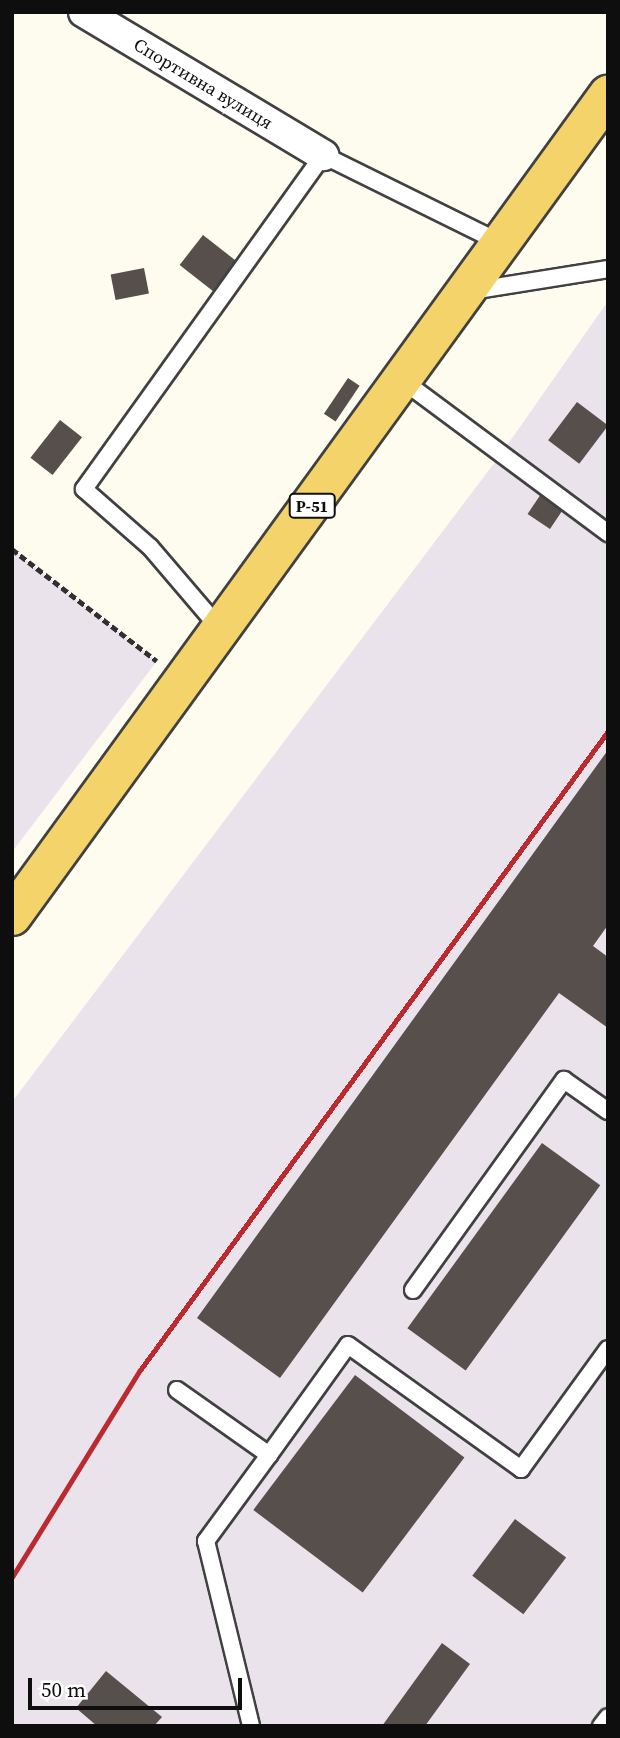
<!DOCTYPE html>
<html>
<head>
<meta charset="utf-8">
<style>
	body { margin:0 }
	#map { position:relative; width:620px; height:1738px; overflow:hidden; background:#fefcef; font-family:"Source Serif 4",serif }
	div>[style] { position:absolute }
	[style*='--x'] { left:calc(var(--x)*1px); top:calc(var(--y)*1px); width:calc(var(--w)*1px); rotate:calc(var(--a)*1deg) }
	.industrial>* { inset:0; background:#ebe3ec }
	.building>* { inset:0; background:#564f4b; transform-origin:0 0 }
	.path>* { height:4.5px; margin-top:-2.25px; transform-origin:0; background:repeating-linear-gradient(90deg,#303030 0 7px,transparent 0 10.5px) }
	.roads { filter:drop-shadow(2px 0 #414141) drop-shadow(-2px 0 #414141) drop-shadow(0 2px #414141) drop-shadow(0 -2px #414141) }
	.service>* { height:16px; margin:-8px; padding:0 8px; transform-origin:8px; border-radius:8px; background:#fff }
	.minor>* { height:30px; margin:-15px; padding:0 15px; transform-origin:15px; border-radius:15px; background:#fff }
	.primary>* { height:38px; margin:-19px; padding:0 19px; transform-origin:19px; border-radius:19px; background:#f4d46a }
	.rail>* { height:5px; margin:-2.5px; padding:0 2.5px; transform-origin:2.5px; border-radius:2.5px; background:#ba2a2f }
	span { translate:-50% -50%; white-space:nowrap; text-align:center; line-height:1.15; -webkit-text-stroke:7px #fff; paint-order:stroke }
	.shield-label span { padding:2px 5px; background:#fff; border:2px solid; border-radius:5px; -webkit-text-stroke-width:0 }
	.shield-label { font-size:16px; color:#0e0e0e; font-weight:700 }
	.street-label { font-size:18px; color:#0e0e0e }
	.frame { position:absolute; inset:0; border:14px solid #0e0e0e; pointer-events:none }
	.scale { position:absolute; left:28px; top:1678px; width:214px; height:32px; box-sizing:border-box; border:4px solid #0e0e0e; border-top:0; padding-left:9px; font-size:21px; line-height:24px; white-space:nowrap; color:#0e0e0e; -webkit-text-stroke:5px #fff; paint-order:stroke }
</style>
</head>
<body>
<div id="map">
	<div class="industrial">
		<i style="clip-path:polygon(608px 301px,608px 1726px,12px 1726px,12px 1102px,501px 454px)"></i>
		<i style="clip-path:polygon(12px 549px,157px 661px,12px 852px)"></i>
	</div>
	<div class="building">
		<i style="left:203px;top:235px;width:58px;height:38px;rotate:38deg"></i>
		<i style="left:144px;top:268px;width:26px;height:34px;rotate:79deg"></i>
		<i style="left:348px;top:378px;width:14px;height:43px;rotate:34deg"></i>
		<i style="left:577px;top:402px;width:39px;height:48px;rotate:37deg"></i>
		<i style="left:60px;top:420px;width:28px;height:48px;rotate:38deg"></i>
		<i style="left:541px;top:494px;width:27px;height:24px;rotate:34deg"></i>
		<i style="clip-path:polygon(608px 750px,608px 925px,593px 946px,608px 957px,608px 1028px,559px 993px,280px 1378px,197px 1318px)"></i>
		<i style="left:542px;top:1143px;width:72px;height:229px;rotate:36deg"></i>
		<i style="left:355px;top:1375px;width:137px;height:169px;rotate:37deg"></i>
		<i style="left:515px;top:1519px;width:64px;height:71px;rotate:37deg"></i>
		<i style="clip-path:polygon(442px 1643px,470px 1664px,425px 1726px,382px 1726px)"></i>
		<i style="clip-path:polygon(106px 1671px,162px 1717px,154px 1726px,97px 1726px,76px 1708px)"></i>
	</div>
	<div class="path">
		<i style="--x:12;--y:549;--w:183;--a:37.7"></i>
	</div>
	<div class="roads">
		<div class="service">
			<i style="--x:471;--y:291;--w:139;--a:-9.1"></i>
			<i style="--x:402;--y:380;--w:257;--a:36.6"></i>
			<i style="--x:221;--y:630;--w:109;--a:-130.5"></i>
			<i style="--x:150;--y:547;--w:88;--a:-138.7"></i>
			<i style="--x:84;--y:489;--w:411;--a:-54.4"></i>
			<i style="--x:323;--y:155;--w:199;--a:26.3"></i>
			<i style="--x:413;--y:1290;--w:259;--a:-54.3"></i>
			<i style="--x:564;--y:1080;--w:54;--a:35.2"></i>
			<i style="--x:177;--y:1390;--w:113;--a:35.2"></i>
			<i style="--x:269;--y:1455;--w:107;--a:126.2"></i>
			<i style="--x:206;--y:1541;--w:190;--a:76.3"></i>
			<i style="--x:269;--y:1455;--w:135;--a:-54.3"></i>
			<i style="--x:348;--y:1345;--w:213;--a:35.6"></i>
			<i style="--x:521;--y:1469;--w:148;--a:-54.1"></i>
			<i style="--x:601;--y:1726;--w:11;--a:-52"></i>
		</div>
		<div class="minor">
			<i style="--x:84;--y:12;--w:279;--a:30.9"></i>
		</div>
		<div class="primary">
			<i style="--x:12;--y:916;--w:1015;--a:-54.02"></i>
		</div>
	</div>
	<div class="rail">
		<i style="--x:12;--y:1577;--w:243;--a:-58.3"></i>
		<i style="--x:140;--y:1370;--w:792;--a:-53.78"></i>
	</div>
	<div class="shield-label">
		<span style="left:312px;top:506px">Р-51</span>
	</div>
	<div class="street-label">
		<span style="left:203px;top:84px;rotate:31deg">Спортивна вулиця</span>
	</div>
	<div class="frame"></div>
	<div class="scale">50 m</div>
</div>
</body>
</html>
